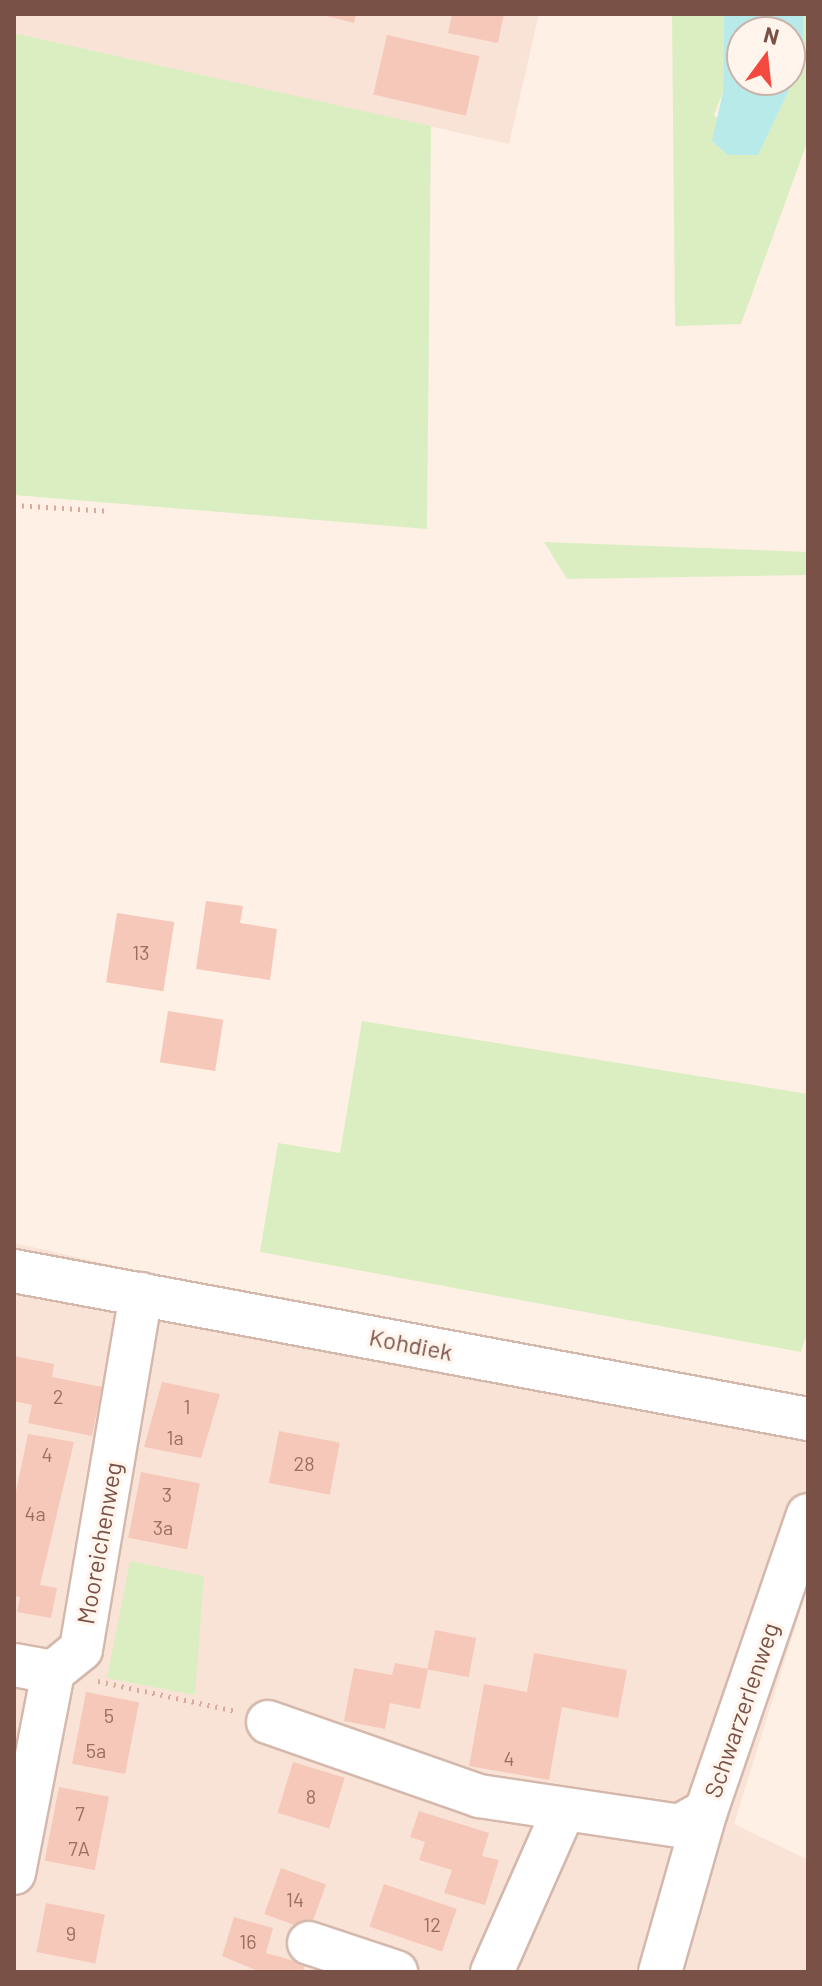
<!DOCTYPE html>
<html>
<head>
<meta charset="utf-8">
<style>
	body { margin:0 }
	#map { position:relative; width:822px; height:1986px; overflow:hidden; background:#fef0e5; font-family:Barlow,sans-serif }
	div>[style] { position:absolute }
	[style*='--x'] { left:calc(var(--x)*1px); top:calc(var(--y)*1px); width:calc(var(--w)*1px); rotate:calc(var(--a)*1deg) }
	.residential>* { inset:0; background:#f9e3d6 }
	.green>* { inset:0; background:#dbeec2 }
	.water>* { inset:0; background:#b7eae9 }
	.building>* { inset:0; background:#f6c8ba; transform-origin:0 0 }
	.path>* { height:5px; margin-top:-2.5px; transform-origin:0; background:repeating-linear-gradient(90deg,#dcaa9d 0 2px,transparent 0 8px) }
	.roads { filter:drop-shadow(2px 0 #d4b8ac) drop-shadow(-2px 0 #d4b8ac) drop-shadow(0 2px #d4b8ac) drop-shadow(0 -2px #d4b8ac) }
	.minor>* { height:42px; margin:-21px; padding:0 21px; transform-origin:21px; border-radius:21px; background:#fff }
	span { translate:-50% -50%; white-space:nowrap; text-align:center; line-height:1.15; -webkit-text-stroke:7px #fff5ed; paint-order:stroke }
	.number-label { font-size:20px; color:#996f64 }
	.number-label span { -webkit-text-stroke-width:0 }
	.street-label { font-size:24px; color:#7a5147 }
	.frame { position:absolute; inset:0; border:16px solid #7a5147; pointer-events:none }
	.north { position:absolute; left:726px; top:16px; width:80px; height:80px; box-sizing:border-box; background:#fff5ed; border:2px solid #cab3ab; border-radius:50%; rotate:15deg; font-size:22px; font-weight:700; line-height:32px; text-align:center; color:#7a5147 }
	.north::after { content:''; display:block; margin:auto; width:28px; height:36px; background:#f3493f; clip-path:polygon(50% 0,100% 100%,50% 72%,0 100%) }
</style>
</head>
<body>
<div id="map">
	<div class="residential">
		<i style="clip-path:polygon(14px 14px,539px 14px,509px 144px,14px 33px)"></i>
		<i style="clip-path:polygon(14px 1243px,253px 1297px,808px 1396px,808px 1586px,734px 1824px,808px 1860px,808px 1972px,14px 1972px)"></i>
	</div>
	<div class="green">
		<i style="clip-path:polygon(672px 14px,724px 14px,723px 92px,714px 115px,758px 155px,803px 61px,803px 14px,808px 14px,808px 140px,741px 324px,675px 326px)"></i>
		<i style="clip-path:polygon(14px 33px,431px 126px,427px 529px,14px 495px)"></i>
		<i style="clip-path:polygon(544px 542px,808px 552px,808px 575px,567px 579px)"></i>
		<i style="clip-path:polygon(362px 1021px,808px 1094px,808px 1329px,801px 1352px,260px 1252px,278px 1143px,340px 1153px)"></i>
		<i style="clip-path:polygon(130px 1561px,204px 1576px,195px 1695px,107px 1678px)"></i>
	</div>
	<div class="water">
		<i style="clip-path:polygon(evenodd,724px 14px,803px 14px,803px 61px,758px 155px,728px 155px,712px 141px,723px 92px,724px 14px,742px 32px,790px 32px,790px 80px,742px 80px,742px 32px)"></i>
	</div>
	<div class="building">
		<i style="clip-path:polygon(319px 14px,356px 14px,354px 23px)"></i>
		<i style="clip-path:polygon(452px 14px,504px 14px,498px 43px,448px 33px)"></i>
		<i style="left:387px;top:35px;width:95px;height:61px;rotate:13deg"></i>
		<i style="clip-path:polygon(206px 901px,243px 906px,240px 923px,277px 929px,270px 980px,196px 969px)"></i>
		<i style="left:117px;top:913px;width:58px;height:70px;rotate:9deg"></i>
		<i style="left:168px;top:1011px;width:56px;height:52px;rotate:9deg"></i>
		<i style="clip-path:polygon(14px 1356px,54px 1364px,52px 1377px,102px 1387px,92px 1436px,28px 1423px,32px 1405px,14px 1401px)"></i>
		<i style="clip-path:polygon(162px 1382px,220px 1394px,201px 1458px,144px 1447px)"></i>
		<i style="left:279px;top:1431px;width:62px;height:53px;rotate:11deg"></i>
		<i style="clip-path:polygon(28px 1434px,74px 1442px,40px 1585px,57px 1588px,51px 1618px,17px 1612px,20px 1597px,14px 1596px,14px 1501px)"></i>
		<i style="left:141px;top:1472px;width:60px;height:67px;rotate:11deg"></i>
		<i style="left:435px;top:1630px;width:42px;height:40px;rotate:11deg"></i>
		<i style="clip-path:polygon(534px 1653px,627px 1670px,618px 1718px,562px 1707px,549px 1780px,469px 1766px,484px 1684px,527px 1692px)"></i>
		<i style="clip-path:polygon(395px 1663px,428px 1669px,420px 1709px,390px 1703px,385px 1729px,344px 1721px,354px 1668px,392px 1675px)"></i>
		<i style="left:86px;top:1692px;width:54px;height:73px;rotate:11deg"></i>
		<i style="left:293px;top:1762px;width:54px;height:53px;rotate:17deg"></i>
		<i style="left:59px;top:1787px;width:51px;height:75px;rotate:11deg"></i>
		<i style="clip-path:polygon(419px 1811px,489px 1833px,482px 1856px,499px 1860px,485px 1905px,444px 1893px,452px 1870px,419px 1860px,425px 1842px,410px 1837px)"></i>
		<i style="left:281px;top:1868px;width:48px;height:49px;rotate:20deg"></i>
		<i style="left:384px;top:1884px;width:77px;height:45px;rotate:19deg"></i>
		<i style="left:46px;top:1903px;width:60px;height:50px;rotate:11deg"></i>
		<i style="clip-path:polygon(234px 1917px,273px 1928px,266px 1953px,305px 1964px,303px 1972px,260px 1972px,222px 1956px)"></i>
	</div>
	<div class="path">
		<i style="--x:14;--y:505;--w:96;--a:3.6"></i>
		<i style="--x:98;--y:1681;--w:141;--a:12.3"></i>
	</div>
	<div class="roads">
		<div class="minor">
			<i style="--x:14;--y:1271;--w:808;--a:10.56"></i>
			<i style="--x:14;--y:1665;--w:40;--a:10"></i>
			<i style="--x:268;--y:1722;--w:224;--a:19.3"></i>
			<i style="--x:479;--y:1796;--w:202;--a:8.5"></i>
			<i style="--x:679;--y:1826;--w:31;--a:-29"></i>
			<i style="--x:706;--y:1811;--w:313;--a:-71"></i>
			<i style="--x:14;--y:1873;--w:205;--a:-79"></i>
			<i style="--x:53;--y:1672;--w:36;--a:-39"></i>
			<i style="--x:81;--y:1649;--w:360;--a:-80.4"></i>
			<i style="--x:309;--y:1943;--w:92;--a:18.4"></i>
			<i style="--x:492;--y:1972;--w:175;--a:-66.1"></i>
			<i style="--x:660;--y:1972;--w:167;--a:-74.1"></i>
		</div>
	</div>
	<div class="number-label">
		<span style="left:141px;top:952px">13</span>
		<span style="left:58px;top:1396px">2</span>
		<span style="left:187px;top:1406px">1</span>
		<span style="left:175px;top:1437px">1a</span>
		<span style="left:47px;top:1454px">4</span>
		<span style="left:304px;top:1463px">28</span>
		<span style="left:167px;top:1494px">3</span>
		<span style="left:35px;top:1513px">4a</span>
		<span style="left:163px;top:1527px">3a</span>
		<span style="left:109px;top:1715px">5</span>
		<span style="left:96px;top:1750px">5a</span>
		<span style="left:509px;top:1758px">4</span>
		<span style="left:311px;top:1796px">8</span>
		<span style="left:80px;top:1813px">7</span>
		<span style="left:79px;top:1848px">7A</span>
		<span style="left:295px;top:1899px">14</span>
		<span style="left:432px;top:1924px">12</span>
		<span style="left:71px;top:1933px">9</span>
		<span style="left:248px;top:1941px">16</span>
	</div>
	<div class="street-label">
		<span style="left:411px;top:1344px;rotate:11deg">Kohdiek</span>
		<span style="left:99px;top:1543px;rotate:-80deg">Mooreichenweg</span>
		<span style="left:741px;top:1710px;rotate:-71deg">Schwarzerlenweg</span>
	</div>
	<div class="frame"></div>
	<div class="north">N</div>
</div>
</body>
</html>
